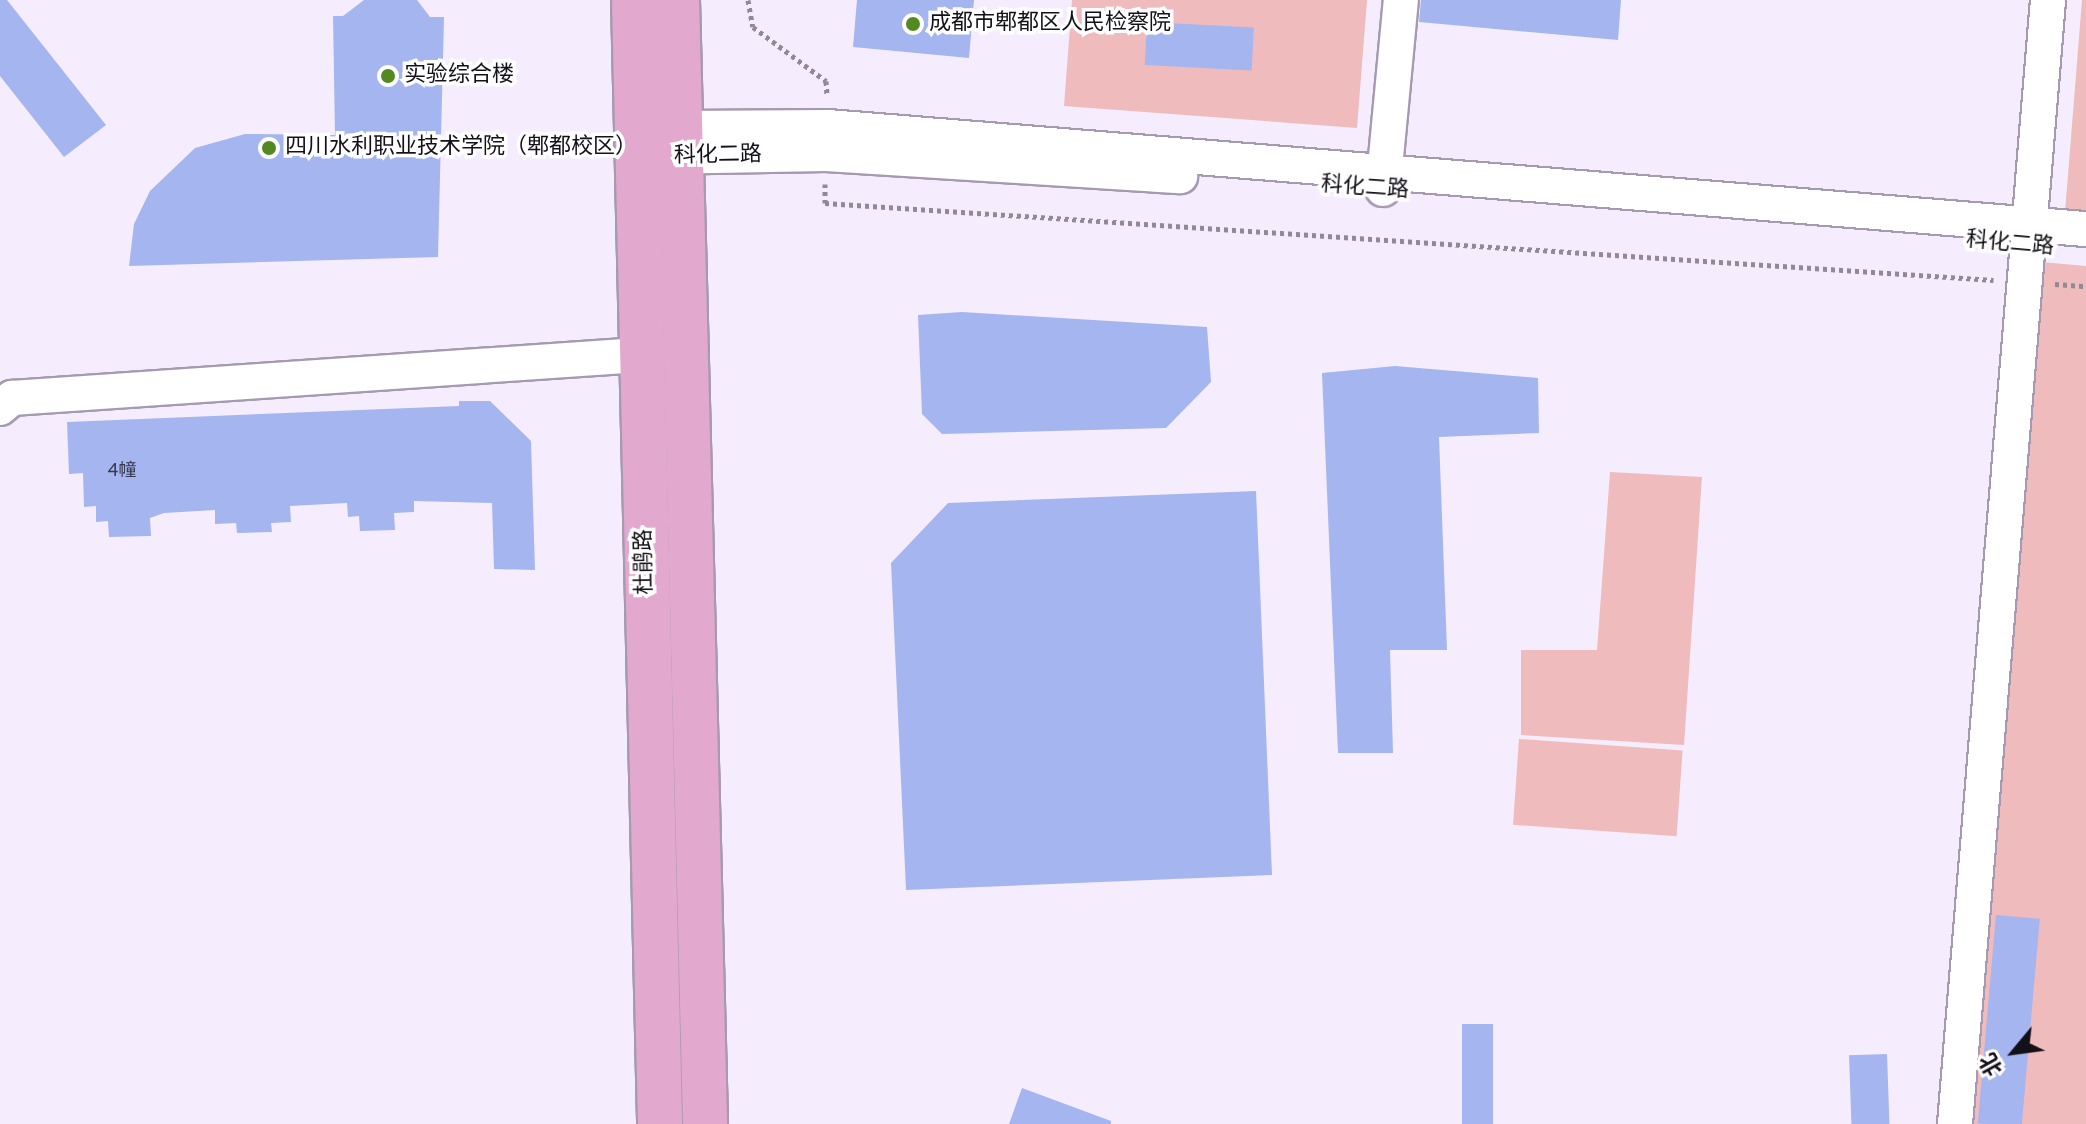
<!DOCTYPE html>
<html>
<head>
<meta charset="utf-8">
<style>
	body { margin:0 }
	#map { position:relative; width:2086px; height:1124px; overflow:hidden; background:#f5edfd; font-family:Overpass,"Noto Sans SC",sans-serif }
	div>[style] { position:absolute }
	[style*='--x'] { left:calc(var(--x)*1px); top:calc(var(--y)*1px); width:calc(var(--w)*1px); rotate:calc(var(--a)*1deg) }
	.green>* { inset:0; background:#f0bbbc; transform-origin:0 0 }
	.building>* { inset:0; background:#a5b5ef; transform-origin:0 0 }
	.path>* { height:5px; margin-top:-2.5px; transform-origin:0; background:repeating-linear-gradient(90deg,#908a96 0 4px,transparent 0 8px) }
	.roads { filter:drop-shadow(2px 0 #a69ab2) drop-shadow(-2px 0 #a69ab2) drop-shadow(0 2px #a69ab2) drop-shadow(0 -2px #a69ab2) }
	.minor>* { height:34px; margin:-17px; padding:0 17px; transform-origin:17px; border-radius:17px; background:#fff }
	.major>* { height:44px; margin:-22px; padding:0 22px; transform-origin:22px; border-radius:22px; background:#e3a8ce }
	.dots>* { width:22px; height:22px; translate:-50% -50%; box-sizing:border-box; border:4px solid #fefefe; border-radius:50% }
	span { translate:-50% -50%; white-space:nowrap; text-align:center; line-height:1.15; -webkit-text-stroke:7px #fefefe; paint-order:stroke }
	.number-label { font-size:18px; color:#38394e }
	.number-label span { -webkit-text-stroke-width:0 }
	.poi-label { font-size:22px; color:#141018 }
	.left { translate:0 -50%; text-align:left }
	.street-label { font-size:22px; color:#141018 }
	.north { position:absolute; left:1974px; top:1012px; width:80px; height:80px; -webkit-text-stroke:6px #fefefe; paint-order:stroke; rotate:241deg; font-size:22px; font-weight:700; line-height:32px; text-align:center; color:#141018 }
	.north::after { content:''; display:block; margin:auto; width:28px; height:36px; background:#141018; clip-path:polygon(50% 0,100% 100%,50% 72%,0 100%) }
</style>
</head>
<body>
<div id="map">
	<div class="green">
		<i style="clip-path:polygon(1072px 0,1367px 0,1357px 128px,1064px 106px)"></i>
		<i style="clip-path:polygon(2082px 0,2086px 0,2086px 213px,2065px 212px)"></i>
		<i style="clip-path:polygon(2041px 262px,2086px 266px,2086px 1124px,1970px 1124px)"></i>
		<i style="clip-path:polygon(1610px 472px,1702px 477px,1684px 745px,1521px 735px,1521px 650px,1597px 650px)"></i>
		<i style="left:1519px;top:739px;width:164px;height:86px;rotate:4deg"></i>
	</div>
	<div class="building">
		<i style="clip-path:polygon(0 0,7px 0,106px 125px,64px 157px,0 76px)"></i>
		<i style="clip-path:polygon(364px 0,417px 0,430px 17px,444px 17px,438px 257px,129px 266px,134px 224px,150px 191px,195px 148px,245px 134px,335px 135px,333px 16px,343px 16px)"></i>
		<i style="clip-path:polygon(857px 0,974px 0,969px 58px,853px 47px)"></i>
		<i style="clip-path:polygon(1421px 0,1621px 0,1618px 40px,1419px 22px)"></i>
		<i style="left:1147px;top:22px;width:107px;height:43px;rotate:3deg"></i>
		<i style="clip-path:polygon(962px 312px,1207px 327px,1211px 382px,1166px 428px,942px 434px,922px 414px,918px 315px)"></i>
		<i style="clip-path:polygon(1395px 366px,1538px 378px,1539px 433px,1439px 437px,1447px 650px,1390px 650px,1393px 753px,1338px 753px,1322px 373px)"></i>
		<i style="clip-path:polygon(459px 401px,490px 401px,531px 441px,535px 570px,494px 569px,492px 503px,414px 501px,414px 512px,394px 513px,395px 530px,360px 531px,359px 516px,348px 517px,347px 503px,290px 506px,291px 522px,271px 523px,272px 532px,237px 533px,236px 523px,215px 524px,215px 510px,164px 513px,150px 518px,151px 536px,109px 537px,108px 521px,96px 522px,96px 506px,84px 507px,83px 473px,69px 474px,67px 422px,459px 406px)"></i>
		<i style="clip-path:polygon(1256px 491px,1272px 875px,906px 890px,891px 563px,948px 503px)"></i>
		<i style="left:1996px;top:915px;width:44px;height:209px;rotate:5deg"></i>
		<i style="left:1462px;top:1024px;width:31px;height:100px"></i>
		<i style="left:1887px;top:1054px;width:70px;height:38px;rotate:88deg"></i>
		<i style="clip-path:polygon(1022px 1088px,1111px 1121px,1111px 1124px,1009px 1124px)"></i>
	</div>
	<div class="path">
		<i style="--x:748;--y:0;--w:27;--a:80"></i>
		<i style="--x:753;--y:27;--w:91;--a:36.5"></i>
		<i style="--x:826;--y:81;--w:13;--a:86"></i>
		<i style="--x:825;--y:184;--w:19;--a:90"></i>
		<i style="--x:825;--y:203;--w:1171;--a:3.77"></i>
		<i style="--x:2055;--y:284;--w:31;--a:4"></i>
	</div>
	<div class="roads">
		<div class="minor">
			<i style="--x:661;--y:143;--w:26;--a:-36"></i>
			<i style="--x:682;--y:128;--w:146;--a:-0.4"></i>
			<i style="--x:828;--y:127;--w:1262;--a:4.64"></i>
			<i style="--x:658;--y:157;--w:168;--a:-1"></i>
			<i style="--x:826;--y:154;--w:355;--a:3.6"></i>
			<i style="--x:1383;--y:189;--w:190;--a:-84.6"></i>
			<i style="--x:0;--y:408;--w:16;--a:-40"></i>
			<i style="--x:12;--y:398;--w:629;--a:-3.92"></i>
			<i style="--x:1955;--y:1124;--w:1128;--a:-85.27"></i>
		</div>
		<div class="major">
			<i style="--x:634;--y:0;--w:1124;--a:88.67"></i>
			<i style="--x:677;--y:0;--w:1124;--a:88.57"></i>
		</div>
	</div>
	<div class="dots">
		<i style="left:913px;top:24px;background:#548820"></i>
		<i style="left:388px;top:76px;background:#548820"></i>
		<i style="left:269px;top:148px;background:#548820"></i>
	</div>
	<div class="number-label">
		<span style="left:122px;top:472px">4幢</span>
	</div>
	<div class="poi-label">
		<span class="left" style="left:929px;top:24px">成都市郫都区人民检察院</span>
		<span class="left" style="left:404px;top:76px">实验综合楼</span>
		<span class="left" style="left:285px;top:148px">四川水利职业技术学院（郫都校区）</span>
	</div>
	<div class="street-label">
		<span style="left:718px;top:156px;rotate:-1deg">科化二路</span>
		<span style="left:1365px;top:188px;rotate:4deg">科化二路</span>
		<span style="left:2010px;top:244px;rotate:5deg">科化二路</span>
		<span style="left:645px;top:562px;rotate:-91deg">杜鹃路</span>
	</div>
	<div class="north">北</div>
</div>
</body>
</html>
